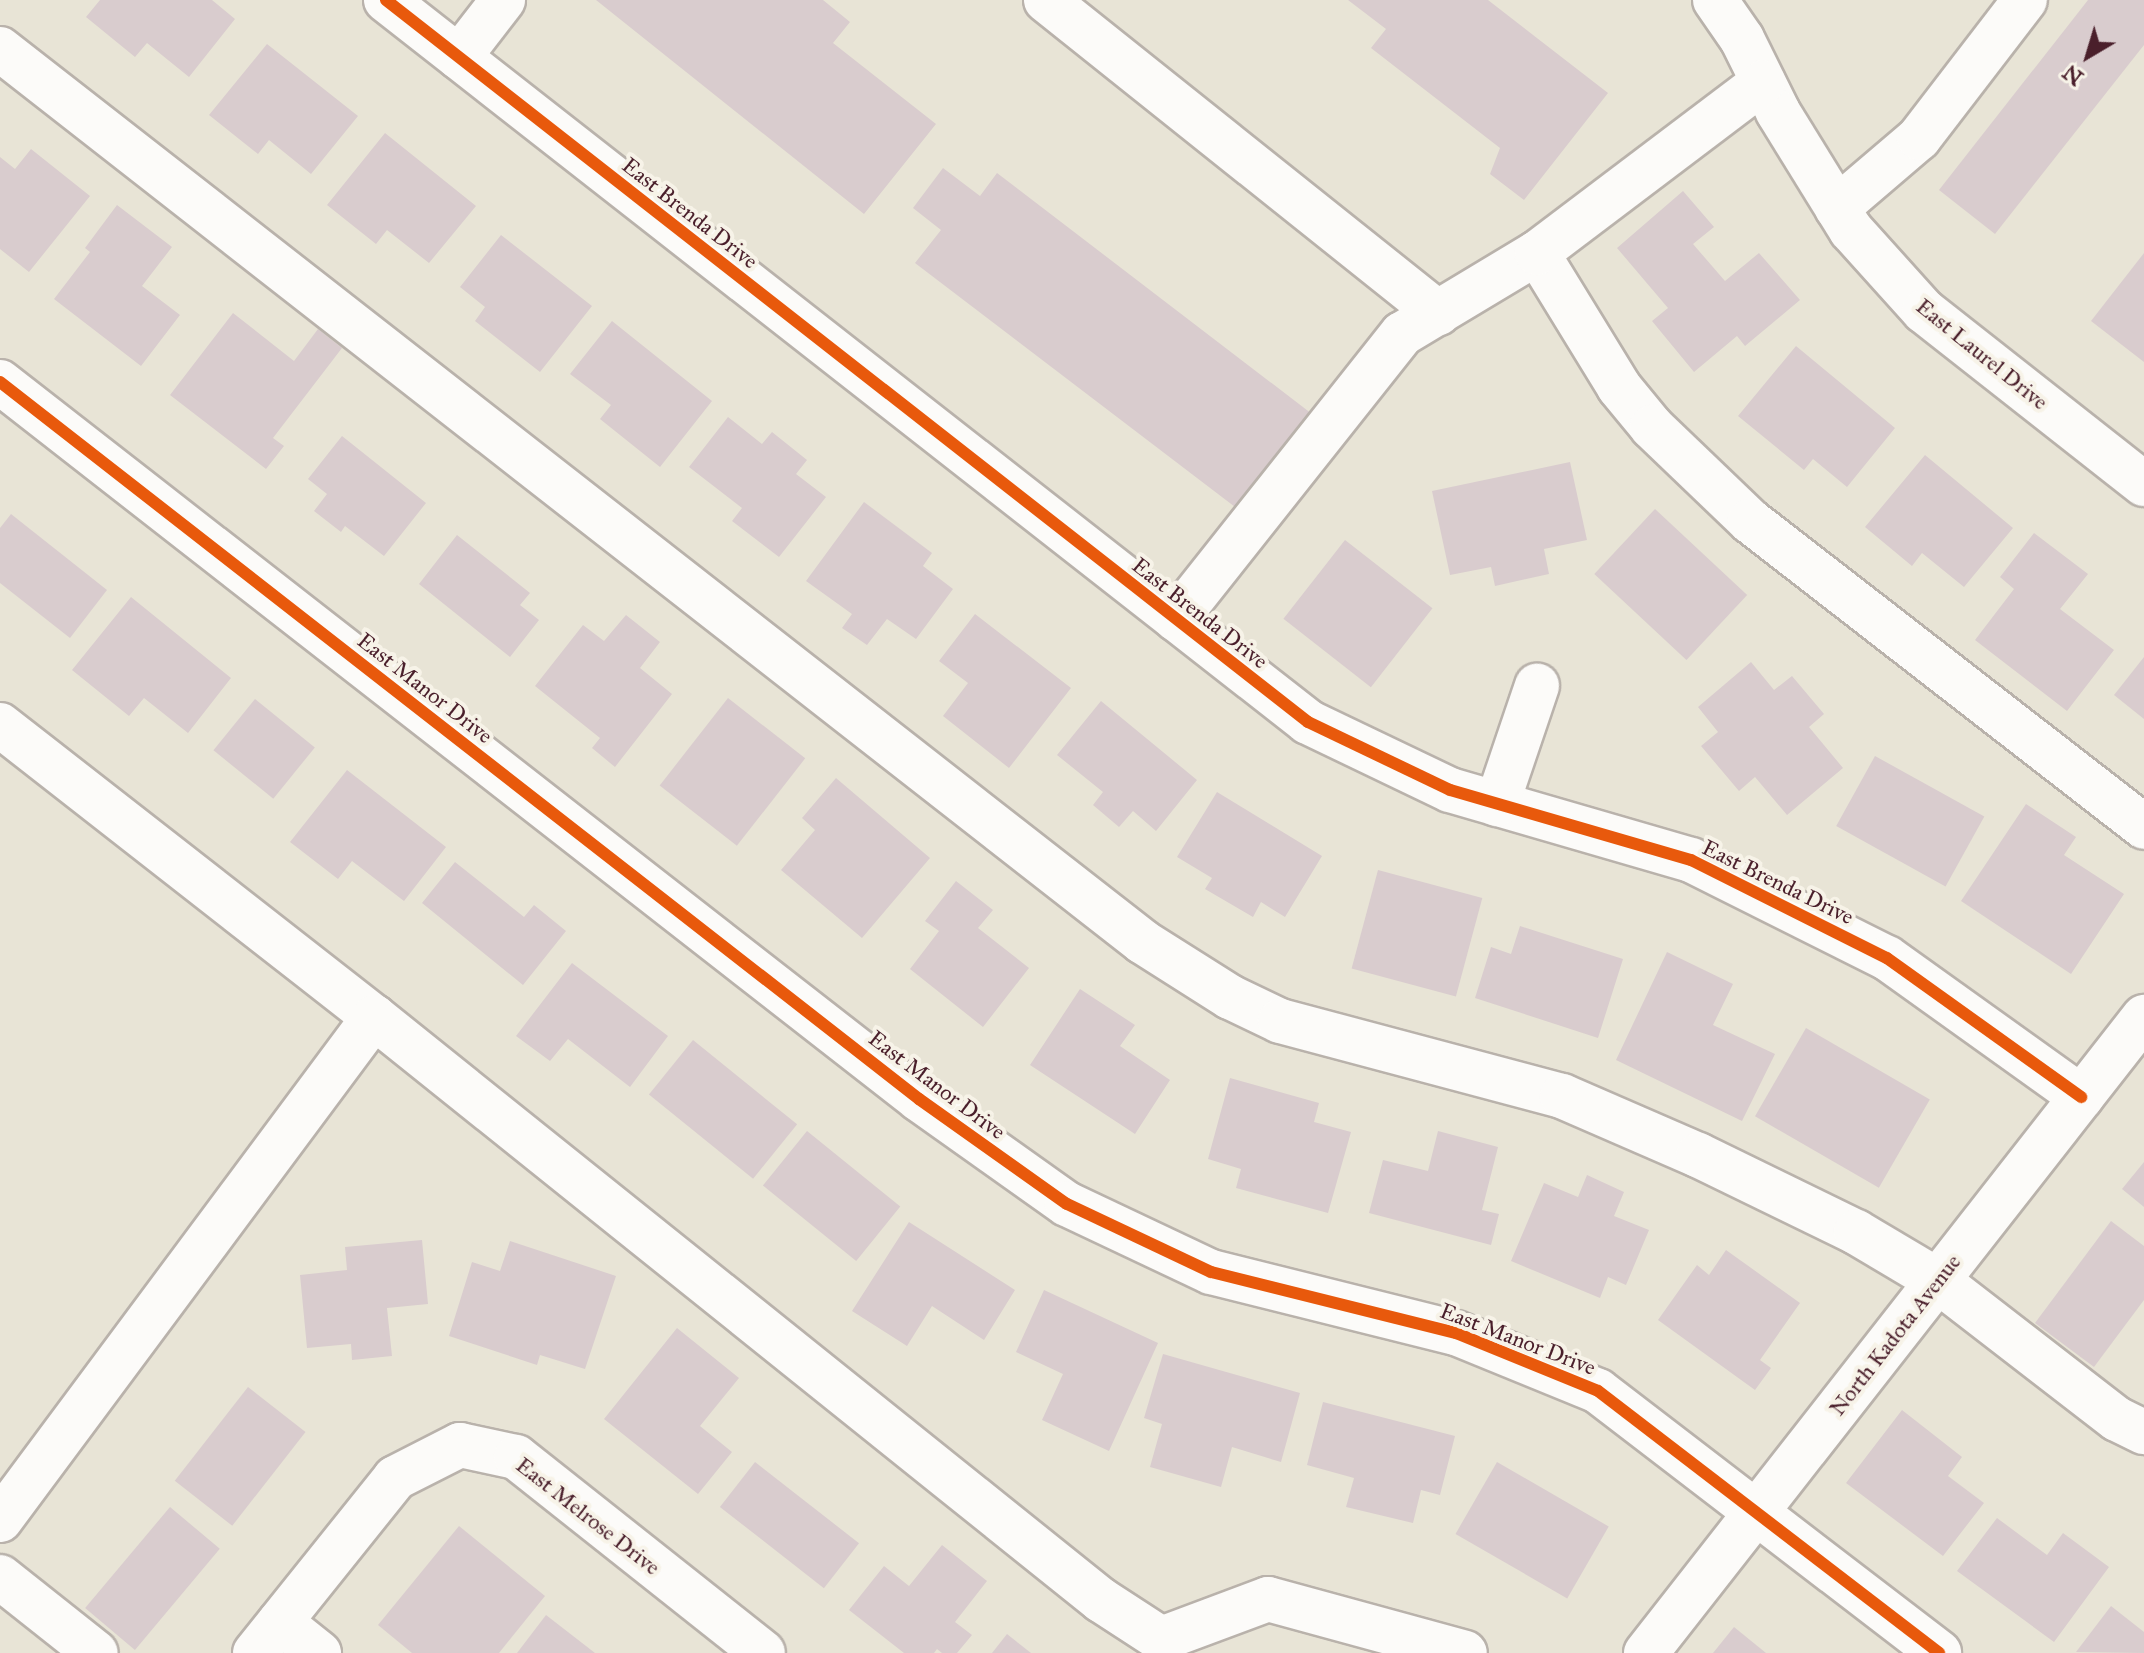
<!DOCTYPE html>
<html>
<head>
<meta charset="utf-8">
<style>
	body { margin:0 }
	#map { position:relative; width:2144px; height:1653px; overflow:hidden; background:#e8e4d6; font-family:"IM FELL Great Primer",serif }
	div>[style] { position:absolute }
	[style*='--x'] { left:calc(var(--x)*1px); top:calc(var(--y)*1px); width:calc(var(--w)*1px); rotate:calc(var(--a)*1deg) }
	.building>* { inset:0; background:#d9ccce; transform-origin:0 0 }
	.roads { filter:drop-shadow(2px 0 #b9b2ab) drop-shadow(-2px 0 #b9b2ab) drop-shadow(0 2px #b9b2ab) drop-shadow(0 -2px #b9b2ab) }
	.minor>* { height:44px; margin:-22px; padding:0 22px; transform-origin:22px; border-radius:22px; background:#fcfbf9 }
	.cycleway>* { height:12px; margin:-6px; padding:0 6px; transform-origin:6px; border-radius:6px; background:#e8590c }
	span { translate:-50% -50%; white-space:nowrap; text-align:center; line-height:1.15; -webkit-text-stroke:8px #f7f3e8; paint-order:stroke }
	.street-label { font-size:22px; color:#4a1f2b }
	.north { position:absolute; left:2048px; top:16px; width:80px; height:80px; -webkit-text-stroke:6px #f7f3e8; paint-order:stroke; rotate:218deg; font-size:22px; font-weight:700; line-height:32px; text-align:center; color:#4a1f2b }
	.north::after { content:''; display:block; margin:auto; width:28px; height:36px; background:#4a1f2b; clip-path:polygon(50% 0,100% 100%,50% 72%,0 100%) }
</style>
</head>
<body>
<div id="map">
	<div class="building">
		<i style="clip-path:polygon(100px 0,212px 0,235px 19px,189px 77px,147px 43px,135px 57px,86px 17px)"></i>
		<i style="clip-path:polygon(596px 0,823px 0,850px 22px,833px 43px,936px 124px,864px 214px)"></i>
		<i style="clip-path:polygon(1348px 0,1488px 0,1608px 93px,1524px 200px,1490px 174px,1500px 148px,1371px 48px,1386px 29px)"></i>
		<i style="clip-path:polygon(2088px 0,2144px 0,2144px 45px,1995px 234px,1939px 190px)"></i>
		<i style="clip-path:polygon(267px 44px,358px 116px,311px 174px,269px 140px,258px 154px,209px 115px)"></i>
		<i style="clip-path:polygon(385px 133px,476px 206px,429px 263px,387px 230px,376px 244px,327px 205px)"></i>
		<i style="clip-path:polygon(31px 149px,90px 196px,29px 272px,0 249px,0 157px,15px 169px)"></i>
		<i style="clip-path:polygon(943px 168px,980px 196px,997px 173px,1312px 414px,1239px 510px,915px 263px,941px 230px,913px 208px)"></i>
		<i style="clip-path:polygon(1683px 191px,1714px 227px,1693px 244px,1725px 281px,1759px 253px,1800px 300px,1745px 346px,1737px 336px,1694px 372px,1652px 321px,1668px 308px,1617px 248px)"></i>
		<i style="clip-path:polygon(117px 205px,172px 247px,142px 286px,180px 315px,141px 366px,54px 299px,90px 252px,85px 248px)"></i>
		<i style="clip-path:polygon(501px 235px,592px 306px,540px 372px,475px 321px,485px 307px,460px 287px)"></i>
		<i style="clip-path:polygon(2144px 253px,2144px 362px,2091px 321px)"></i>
		<i style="clip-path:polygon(233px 313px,294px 361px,318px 329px,342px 348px,273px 438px,284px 446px,266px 469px,170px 395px)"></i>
		<i style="clip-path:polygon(612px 321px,712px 401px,660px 467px,600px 419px,611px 405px,570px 374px)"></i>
		<i style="clip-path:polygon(1796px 346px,1895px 428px,1847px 487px,1813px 459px,1804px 470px,1738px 416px)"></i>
		<i style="clip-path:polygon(728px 417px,762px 444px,772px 432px,807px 460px,796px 474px,826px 497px,779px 557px,732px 521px,742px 508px,689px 467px)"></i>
		<i style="clip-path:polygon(342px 436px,426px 503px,384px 556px,345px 526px,341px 532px,314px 511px,327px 494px,308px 479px)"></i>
		<i style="clip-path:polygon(1925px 455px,2013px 528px,1964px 587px,1922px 553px,1912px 566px,1865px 527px)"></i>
		<i style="clip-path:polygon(1570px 462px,1587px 540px,1544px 549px,1549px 574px,1495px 586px,1491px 567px,1450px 575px,1432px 491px)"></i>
		<i style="clip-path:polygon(864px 502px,932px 553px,923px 566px,953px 589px,916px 639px,887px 619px,867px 645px,842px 628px,852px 614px,806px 581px)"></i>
		<i style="left:1655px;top:509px;width:126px;height:89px;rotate:43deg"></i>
		<i style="clip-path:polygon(11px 514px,107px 590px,70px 638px,0 583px,0 528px)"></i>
		<i style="clip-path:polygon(2034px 533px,2088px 574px,2060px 609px,2114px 650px,2067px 711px,1975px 640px,2014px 589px,2000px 577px)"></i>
		<i style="clip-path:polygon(457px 535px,530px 593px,520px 605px,539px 620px,510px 657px,419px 584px)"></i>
		<i style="left:1345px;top:540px;width:111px;height:100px;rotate:38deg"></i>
		<i style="clip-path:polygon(131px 597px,231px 678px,188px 733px,144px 698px,129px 716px,72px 670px)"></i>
		<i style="clip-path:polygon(975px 614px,1071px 688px,1009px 768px,943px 716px,968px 683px,939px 661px)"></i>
		<i style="clip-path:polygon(626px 615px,660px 642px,640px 668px,672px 694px,615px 767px,592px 748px,600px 738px,535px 686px,583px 625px,604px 641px)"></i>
		<i style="clip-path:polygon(2144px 657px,2144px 719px,2114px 695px)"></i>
		<i style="clip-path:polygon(1751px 662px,1774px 690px,1792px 676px,1824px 714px,1809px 727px,1843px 768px,1787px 815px,1755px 777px,1739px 791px,1701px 746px,1718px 732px,1698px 707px)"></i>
		<i style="left:728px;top:698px;width:98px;height:111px;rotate:38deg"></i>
		<i style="left:255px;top:699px;width:77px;height:66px;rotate:39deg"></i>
		<i style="clip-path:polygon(1101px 701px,1197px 780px,1156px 831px,1133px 811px,1119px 827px,1093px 805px,1103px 792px,1057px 755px)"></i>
		<i style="left:1875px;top:756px;width:125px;height:80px;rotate:29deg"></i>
		<i style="clip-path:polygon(347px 770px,446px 847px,404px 901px,352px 861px,338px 879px,290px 842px)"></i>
		<i style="clip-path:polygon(836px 778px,930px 858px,862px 938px,781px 870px,815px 830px,802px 818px)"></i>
		<i style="clip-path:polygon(1217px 792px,1322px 856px,1285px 917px,1261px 902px,1253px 917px,1205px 889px,1212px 878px,1177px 857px)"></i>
		<i style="clip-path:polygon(2026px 804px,2076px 837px,2064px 855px,2124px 894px,2071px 974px,1961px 901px)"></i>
		<i style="clip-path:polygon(455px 862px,524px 917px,534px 905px,566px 931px,523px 985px,422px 903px)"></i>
		<i style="left:1378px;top:870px;width:108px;height:102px;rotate:15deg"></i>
		<i style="clip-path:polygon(956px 881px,993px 910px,978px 928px,1029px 968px,983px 1027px,910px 969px,939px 931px,925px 921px)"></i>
		<i style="clip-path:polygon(1520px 926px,1623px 959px,1598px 1038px,1475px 998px,1491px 947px,1511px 954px)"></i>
		<i style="clip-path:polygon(1667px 952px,1733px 984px,1713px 1025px,1775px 1054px,1742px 1121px,1616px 1060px)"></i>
		<i style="clip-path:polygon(572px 963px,668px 1036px,630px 1087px,568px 1039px,550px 1061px,516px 1036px)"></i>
		<i style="clip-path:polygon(1080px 989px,1135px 1025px,1120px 1046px,1170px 1080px,1135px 1134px,1030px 1065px)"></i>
		<i style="left:1806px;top:1028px;width:143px;height:102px;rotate:30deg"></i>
		<i style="left:693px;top:1040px;width:134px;height:70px;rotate:39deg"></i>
		<i style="clip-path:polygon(1230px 1078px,1319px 1103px,1314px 1122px,1351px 1132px,1328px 1213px,1236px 1188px,1241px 1169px,1208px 1159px)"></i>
		<i style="left:807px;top:1131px;width:120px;height:70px;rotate:39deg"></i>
		<i style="clip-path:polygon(1438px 1131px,1498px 1147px,1482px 1210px,1499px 1214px,1491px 1245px,1369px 1213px,1383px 1160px,1428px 1171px)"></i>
		<i style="clip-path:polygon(2144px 1162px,2144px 1207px,2122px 1189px)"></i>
		<i style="clip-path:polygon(1587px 1175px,1624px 1192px,1614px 1216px,1649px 1230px,1626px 1285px,1608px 1277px,1600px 1298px,1511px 1261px,1544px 1183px,1578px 1197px)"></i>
		<i style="clip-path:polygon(2111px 1221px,2144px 1246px,2144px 1300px,2094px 1367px,2035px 1323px)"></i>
		<i style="clip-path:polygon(909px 1222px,1015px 1290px,984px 1340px,932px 1306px,907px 1346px,852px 1311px)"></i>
		<i style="clip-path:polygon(422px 1240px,428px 1304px,387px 1308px,392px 1356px,352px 1360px,351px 1344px,307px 1348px,300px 1275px,347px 1270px,345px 1247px)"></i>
		<i style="clip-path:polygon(510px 1241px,616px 1276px,585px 1369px,540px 1355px,537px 1365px,449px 1336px,472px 1262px,500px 1271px)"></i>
		<i style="clip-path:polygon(1726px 1250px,1800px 1303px,1760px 1360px,1771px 1368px,1755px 1390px,1658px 1320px,1697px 1265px,1709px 1275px)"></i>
		<i style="clip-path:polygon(1044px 1290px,1158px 1343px,1109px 1451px,1042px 1420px,1063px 1374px,1016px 1352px)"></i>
		<i style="clip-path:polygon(677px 1328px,739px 1378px,700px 1426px,732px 1452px,698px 1494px,604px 1419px)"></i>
		<i style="clip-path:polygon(1163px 1354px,1300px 1393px,1281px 1462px,1232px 1447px,1221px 1487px,1150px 1467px,1162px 1424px,1144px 1418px)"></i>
		<i style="left:248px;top:1387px;width:73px;height:119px;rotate:38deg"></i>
		<i style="clip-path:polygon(1323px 1402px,1455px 1436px,1440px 1495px,1421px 1490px,1413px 1523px,1346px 1507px,1354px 1478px,1307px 1465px)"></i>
		<i style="clip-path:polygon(1902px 1410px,1962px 1457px,1948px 1476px,1984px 1503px,1943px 1556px,1846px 1483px)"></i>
		<i style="left:755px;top:1462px;width:132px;height:57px;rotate:38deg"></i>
		<i style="left:1497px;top:1462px;width:129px;height:83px;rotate:30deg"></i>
		<i style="left:170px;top:1507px;width:65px;height:132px;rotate:40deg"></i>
		<i style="clip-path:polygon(1997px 1518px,2047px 1555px,2063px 1533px,2109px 1567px,2054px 1642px,1957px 1571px)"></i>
		<i style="clip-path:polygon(459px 1526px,545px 1596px,499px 1653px,412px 1653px,378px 1625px)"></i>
		<i style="clip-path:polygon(942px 1545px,987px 1581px,955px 1622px,972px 1635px,957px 1653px,942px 1653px,937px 1649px,934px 1653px,904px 1653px,849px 1610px,884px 1566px,909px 1586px)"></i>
		<i style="clip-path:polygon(2111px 1606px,2144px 1632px,2144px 1653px,2076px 1652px)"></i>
		<i style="clip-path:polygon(546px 1615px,595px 1653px,517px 1653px)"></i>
		<i style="clip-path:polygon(1734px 1627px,1766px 1653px,1713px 1653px)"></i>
		<i style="clip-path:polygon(1007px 1634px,1031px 1653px,992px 1653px)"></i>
	</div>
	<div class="roads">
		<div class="minor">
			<i style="--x:386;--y:0;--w:1171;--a:38.06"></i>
			<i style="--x:1308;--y:722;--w:157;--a:25.6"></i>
			<i style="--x:1450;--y:790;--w:251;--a:16.2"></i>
			<i style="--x:1691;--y:860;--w:219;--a:26.6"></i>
			<i style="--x:1887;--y:958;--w:239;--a:35.6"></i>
			<i style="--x:1046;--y:0;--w:502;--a:38.61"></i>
			<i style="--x:1715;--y:0;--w:47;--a:55.3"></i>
			<i style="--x:1742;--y:39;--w:81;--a:63.7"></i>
			<i style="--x:1778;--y:112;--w:139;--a:58.3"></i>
			<i style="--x:1851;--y:230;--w:109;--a:48"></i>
			<i style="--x:1924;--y:311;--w:280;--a:38.2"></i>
			<i style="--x:0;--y:49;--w:1450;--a:38"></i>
			<i style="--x:1143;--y:942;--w:103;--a:32.3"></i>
			<i style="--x:1230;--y:997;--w:55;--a:25.6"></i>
			<i style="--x:1280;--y:1021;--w:292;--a:14.9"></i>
			<i style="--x:1562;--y:1096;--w:148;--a:23.5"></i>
			<i style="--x:1698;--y:1155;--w:176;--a:26"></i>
			<i style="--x:1856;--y:1232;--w:94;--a:30.7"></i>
			<i style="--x:1937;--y:1280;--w:227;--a:37.7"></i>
			<i style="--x:2117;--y:1419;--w:30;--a:26"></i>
			<i style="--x:459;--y:57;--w:72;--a:-52.3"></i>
			<i style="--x:1837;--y:208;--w:108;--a:-40.5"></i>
			<i style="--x:1919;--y:138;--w:174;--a:-52.5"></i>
			<i style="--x:1537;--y:253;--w:157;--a:58.5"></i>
			<i style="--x:1619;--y:387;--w:52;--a:50.5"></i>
			<i style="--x:1652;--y:427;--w:136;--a:43.8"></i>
			<i style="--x:1750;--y:521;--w:499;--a:37.8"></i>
			<i style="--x:0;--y:382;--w:1166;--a:37.96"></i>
			<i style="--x:919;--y:1099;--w:181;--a:35.4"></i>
			<i style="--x:1067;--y:1204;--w:159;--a:25.3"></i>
			<i style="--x:1211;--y:1272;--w:252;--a:14"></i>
			<i style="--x:1456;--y:1333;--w:153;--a:22.2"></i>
			<i style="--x:1598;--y:1391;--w:430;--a:37.5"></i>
			<i style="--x:1176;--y:619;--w:364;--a:-51.6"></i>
			<i style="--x:1402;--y:334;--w:157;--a:-31"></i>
			<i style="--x:1537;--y:253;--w:283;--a:-37.1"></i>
			<i style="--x:0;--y:725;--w:474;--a:38"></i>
			<i style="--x:374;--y:1017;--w:932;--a:38.73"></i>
			<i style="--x:1101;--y:1600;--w:72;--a:33"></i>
			<i style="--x:1161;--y:1639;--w:114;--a:-20.5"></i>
			<i style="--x:1268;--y:1599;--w:204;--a:15.3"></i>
			<i style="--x:1497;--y:804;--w:125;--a:-71.3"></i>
			<i style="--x:0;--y:1520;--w:627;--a:-53.37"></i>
			<i style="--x:0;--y:1577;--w:122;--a:38.4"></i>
			<i style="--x:280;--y:1622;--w:50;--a:38.5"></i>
			<i style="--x:255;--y:1653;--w:224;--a:-51.3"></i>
			<i style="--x:395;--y:1478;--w:73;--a:-26.9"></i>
			<i style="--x:460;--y:1445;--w:57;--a:12.1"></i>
			<i style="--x:516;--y:1457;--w:315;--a:38.4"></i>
			<i style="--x:1646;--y:1653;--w:808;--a:-51.94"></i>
		</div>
	</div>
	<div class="cycleway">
		<i style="--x:386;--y:0;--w:1171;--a:38.06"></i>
		<i style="--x:1308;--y:722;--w:157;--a:25.6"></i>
		<i style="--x:1450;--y:790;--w:251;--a:16.2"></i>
		<i style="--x:1691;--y:860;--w:219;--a:26.6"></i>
		<i style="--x:1887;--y:958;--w:239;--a:35.6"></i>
		<i style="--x:0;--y:382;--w:1166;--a:37.96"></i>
		<i style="--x:919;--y:1099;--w:181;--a:35.4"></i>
		<i style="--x:1067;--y:1204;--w:159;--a:25.3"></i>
		<i style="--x:1211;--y:1272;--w:252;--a:14"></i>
		<i style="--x:1456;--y:1333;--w:153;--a:22.2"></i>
		<i style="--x:1598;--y:1391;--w:430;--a:37.5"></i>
	</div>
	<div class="street-label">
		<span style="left:690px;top:213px;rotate:38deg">East Brenda Drive</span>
		<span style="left:1982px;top:354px;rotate:39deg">East Laurel Drive</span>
		<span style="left:1200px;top:613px;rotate:38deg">East Brenda Drive</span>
		<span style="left:425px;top:688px;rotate:38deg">East Manor Drive</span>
		<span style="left:1778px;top:882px;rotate:26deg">East Brenda Drive</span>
		<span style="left:937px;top:1085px;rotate:37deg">East Manor Drive</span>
		<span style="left:1895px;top:1335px;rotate:-52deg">North Kadota Avenue</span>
		<span style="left:1518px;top:1339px;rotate:21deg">East Manor Drive</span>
		<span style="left:588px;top:1516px;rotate:38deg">East Melrose Drive</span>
	</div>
	<div class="north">N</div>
</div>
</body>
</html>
